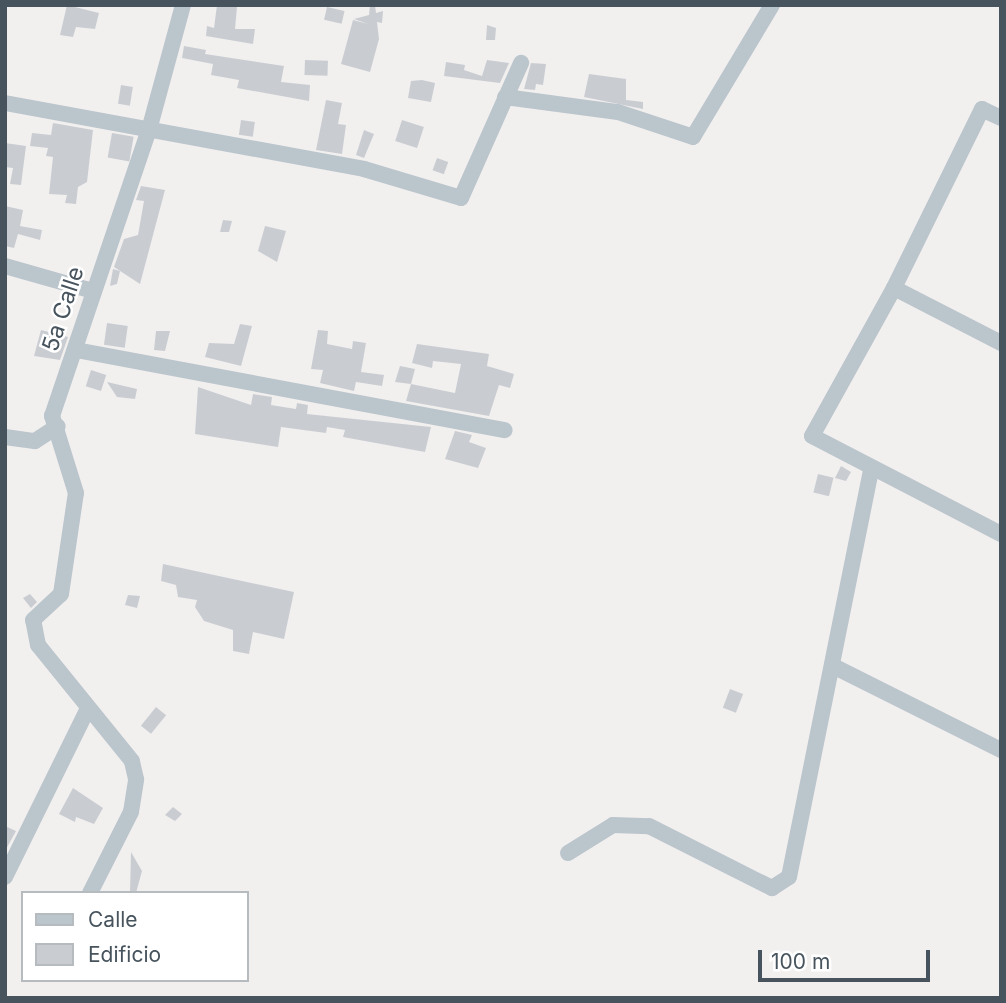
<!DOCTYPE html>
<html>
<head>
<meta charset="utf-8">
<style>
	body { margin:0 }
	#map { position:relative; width:1006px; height:1003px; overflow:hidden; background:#f2efef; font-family:Inter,sans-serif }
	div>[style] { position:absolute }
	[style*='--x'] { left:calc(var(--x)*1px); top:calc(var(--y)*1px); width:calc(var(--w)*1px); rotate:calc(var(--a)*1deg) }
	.building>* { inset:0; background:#c9cdd2; transform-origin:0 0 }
	.minor>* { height:16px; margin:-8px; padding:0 8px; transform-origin:8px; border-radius:8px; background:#bbc5cc }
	span { translate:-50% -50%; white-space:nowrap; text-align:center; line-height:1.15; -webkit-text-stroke:5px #fff; paint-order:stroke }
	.street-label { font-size:23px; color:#47545d }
	.frame { position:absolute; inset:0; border:7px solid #47545d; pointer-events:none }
	.legend { position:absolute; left:21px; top:891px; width:228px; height:91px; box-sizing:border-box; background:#fff; border:2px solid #b5bbbe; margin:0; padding:9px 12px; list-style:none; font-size:21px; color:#47545d }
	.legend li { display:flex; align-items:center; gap:14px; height:35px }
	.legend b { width:35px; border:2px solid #b5bbbe }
	.scale { position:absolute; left:758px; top:950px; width:172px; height:32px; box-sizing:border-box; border:4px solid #47545d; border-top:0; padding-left:9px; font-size:21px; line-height:24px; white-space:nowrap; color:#47545d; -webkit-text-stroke:5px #fff; paint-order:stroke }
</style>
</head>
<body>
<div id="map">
	<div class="building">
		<i style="clip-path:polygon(67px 5px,99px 13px,95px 29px,76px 27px,73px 37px,60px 35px)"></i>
		<i style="clip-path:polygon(217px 5px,237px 7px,235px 29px,255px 29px,253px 44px,206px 36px,207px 26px,214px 28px)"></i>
		<i style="clip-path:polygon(370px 5px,375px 5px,376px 13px,383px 11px,382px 23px,377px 22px,379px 39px,370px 72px,341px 64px,353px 20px,368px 24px,354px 19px,369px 15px)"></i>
		<i style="left:327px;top:7px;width:18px;height:13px;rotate:13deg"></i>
		<i style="clip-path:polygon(487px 25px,496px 28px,495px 40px,486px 40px)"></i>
		<i style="clip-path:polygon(184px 46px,206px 50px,205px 54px,284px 66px,281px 82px,310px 85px,309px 101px,237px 88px,239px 80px,211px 75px,213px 64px,182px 58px)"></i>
		<i style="left:305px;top:60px;width:23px;height:15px;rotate:2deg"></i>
		<i style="clip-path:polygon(487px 60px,509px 63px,500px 83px,444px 76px,446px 62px,465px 65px,464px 70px,482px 76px)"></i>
		<i style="clip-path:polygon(531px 63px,546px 64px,543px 85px,536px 84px,535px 90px,524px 89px)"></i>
		<i style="clip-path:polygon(589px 74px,626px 79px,626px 100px,643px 102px,643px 109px,584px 97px)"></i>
		<i style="clip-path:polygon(422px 80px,435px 83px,431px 102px,408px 98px,411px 81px)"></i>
		<i style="left:121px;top:85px;width:12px;height:19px;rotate:9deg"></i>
		<i style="clip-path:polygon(326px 100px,342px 103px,338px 124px,346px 125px,342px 154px,316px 150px)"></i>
		<i style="left:241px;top:120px;width:14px;height:15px;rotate:8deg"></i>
		<i style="left:402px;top:120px;width:23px;height:22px;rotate:18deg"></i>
		<i style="clip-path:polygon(53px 123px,93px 130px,87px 182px,78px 187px,76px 204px,65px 203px,67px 195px,49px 194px,53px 157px,46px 156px,48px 148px,30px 146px,32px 133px,51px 135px)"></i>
		<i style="clip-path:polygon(364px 130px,374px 134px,364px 158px,356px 155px)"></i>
		<i style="left:112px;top:133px;width:22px;height:25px;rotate:10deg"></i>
		<i style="clip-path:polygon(5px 143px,26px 146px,21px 185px,10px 184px,13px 168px,5px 167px)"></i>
		<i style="left:437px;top:158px;width:12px;height:13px;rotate:20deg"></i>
		<i style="clip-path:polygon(141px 186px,165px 190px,140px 284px,114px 267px,124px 239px,138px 235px,144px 201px,136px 200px)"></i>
		<i style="clip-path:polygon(5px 206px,23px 210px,20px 226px,42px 230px,40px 240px,18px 234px,14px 248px,5px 246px)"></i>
		<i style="clip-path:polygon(223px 220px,232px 221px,229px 232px,220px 232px)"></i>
		<i style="clip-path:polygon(265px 226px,286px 231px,277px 262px,258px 251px)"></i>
		<i style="clip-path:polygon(113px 269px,120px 271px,117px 284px,110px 286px)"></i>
		<i style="left:107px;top:323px;width:21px;height:22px;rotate:8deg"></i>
		<i style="clip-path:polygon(240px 324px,252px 326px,241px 366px,205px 357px,209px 343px,234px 344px)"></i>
		<i style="clip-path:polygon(41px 330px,68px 337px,60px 360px,34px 356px)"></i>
		<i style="clip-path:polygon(318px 330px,328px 331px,327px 344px,352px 349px,353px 341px,366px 343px,361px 372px,384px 375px,382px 386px,356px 382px,354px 391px,320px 383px,323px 370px,311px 369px)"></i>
		<i style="clip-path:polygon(156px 331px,170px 331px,165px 351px,154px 350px)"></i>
		<i style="clip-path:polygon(417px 344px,489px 354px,487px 366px,514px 374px,510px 388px,499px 385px,489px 416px,406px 401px,411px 384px,455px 393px,461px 364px,433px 361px,432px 368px,412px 363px)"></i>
		<i style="clip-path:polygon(400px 366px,415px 369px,411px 384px,395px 382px)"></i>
		<i style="left:91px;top:370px;width:16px;height:17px;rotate:18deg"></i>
		<i style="clip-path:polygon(107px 382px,137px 389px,135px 399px,117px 397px)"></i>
		<i style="clip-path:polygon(198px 387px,251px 405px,253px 394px,272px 397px,271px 405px,296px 409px,297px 403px,308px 405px,307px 414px,431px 427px,425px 452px,343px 437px,345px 430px,327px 427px,326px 433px,281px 427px,278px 447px,195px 434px)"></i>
		<i style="clip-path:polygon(455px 431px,472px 435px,469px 442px,486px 448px,478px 468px,445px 459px)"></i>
		<i style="clip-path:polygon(841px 466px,851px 472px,846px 481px,835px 478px)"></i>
		<i style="left:818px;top:474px;width:16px;height:19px;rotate:14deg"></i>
		<i style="clip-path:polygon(163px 564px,294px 592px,284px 639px,253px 632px,249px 654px,233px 651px,233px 630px,204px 621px,195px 607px,197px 600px,178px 597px,176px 585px,161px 581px)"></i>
		<i style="clip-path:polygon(30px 594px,37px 602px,31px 608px,23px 598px)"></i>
		<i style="clip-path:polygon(128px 595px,140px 596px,137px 608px,125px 605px)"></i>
		<i style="left:730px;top:689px;width:14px;height:20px;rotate:21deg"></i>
		<i style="left:156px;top:707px;width:13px;height:24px;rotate:39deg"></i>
		<i style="clip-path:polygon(73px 788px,103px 808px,94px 824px,76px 817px,75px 822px,59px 814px)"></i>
		<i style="clip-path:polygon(173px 807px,182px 814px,175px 821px,165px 815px)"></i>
		<i style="clip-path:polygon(5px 826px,16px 831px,5px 851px)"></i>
		<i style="clip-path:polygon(131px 852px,142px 871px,136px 893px,130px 893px)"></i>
	</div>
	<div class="minor">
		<i style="--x:505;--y:97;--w:114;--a:7.6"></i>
		<i style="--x:618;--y:112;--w:79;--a:18.4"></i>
		<i style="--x:693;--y:137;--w:154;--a:-59.1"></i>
		<i style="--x:5;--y:103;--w:365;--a:10.4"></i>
		<i style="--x:364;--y:169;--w:101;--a:16.6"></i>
		<i style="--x:461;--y:198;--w:148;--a:-66"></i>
		<i style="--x:1001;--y:118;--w:21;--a:-155"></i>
		<i style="--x:982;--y:109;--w:199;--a:116.2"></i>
		<i style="--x:894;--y:288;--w:169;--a:119"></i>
		<i style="--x:812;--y:436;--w:213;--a:27.4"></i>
		<i style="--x:5;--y:266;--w:91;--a:15.9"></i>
		<i style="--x:894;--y:288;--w:120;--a:27.2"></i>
		<i style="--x:76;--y:350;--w:436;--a:10.6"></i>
		<i style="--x:5;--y:437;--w:30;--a:8"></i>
		<i style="--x:35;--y:441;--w:27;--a:-33"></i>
		<i style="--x:833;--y:666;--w:188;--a:26.6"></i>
		<i style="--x:568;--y:853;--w:53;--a:-31.9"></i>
		<i style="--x:613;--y:825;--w:36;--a:2"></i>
		<i style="--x:649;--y:826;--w:138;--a:26.8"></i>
		<i style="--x:772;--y:888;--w:20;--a:-33"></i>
		<i style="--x:789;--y:877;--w:418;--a:-78.6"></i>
		<i style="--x:5;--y:877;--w:188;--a:-63.8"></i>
		<i style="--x:90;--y:893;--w:91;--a:-63.2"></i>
		<i style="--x:131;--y:812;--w:33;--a:-81"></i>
		<i style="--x:136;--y:779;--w:18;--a:-103"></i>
		<i style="--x:132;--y:761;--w:149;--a:-129"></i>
		<i style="--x:38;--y:645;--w:25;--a:-101"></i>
		<i style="--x:33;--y:620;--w:38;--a:-43"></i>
		<i style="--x:61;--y:594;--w:102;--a:-81.6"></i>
		<i style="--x:76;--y:493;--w:81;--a:-107.3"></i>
		<i style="--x:52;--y:416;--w:302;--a:-71.3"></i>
		<i style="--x:149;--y:130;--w:130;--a:-74.8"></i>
	</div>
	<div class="street-label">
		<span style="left:63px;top:309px;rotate:-72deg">5a Calle</span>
	</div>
	<div class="frame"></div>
	<ul class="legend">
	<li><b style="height:9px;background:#bbc5cc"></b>Calle</li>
	<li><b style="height:19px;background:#c9cdd2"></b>Edificio</li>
	</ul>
	<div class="scale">100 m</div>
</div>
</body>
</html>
